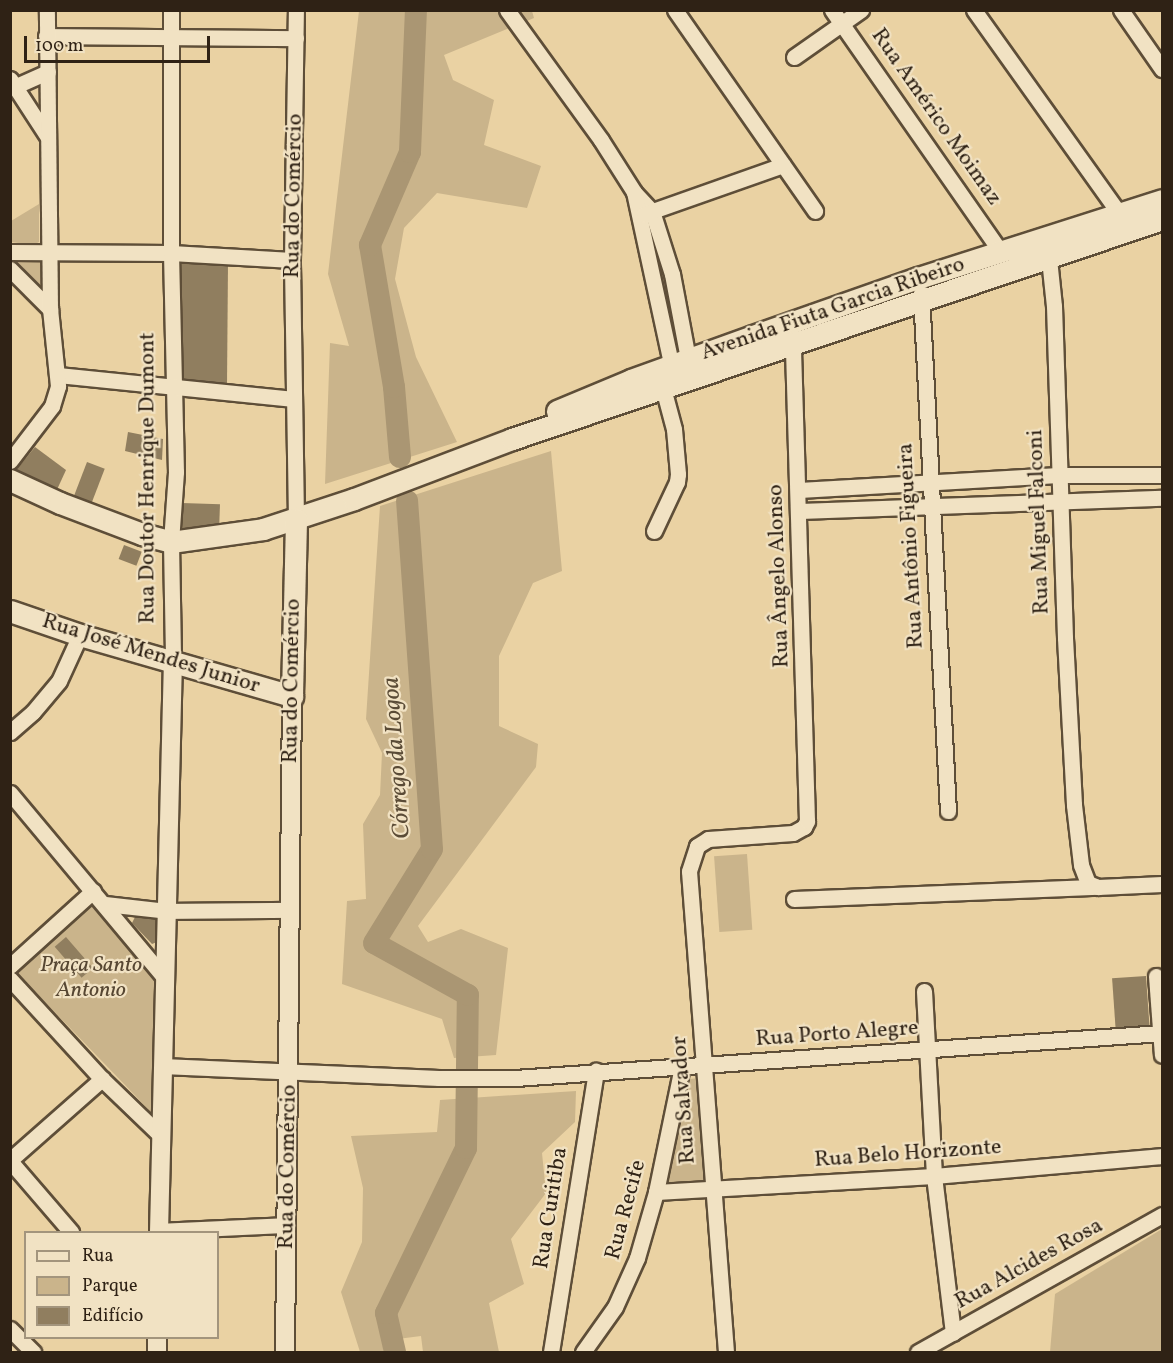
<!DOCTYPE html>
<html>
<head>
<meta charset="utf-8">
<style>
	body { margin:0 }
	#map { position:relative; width:1173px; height:1363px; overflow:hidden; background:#ead2a3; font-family:Vollkorn,serif }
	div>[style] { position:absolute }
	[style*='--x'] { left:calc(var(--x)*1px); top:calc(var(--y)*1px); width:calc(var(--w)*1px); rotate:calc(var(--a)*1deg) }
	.green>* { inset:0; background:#cab48b; transform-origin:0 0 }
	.river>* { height:22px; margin:-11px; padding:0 11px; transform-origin:11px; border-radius:11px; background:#aa9673 }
	.building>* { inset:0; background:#907e5f; transform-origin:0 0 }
	.roads { filter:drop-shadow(2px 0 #5e4e38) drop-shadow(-2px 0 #5e4e38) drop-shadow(0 2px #5e4e38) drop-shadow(0 -2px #5e4e38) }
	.minor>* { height:15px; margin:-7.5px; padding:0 7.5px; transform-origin:7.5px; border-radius:7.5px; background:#f1e2c3 }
	.tertiary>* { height:18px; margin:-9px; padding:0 9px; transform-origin:9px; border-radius:9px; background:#f1e2c3 }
	.secondary>* { height:21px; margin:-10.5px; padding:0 10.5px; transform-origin:10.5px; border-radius:10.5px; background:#f1e2c3 }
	span { translate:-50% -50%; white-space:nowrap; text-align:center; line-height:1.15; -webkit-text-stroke:4.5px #f1e2c3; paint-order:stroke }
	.street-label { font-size:22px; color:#2f2215 }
	.park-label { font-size:22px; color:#564632; font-style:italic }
	.water-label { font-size:24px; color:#5a4b36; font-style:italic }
	.frame { position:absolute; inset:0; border:12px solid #2f2215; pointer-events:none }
	.legend { position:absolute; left:24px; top:1231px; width:195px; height:108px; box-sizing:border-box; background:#f1e2c3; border:2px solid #a3957d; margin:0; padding:8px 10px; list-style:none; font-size:18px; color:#2f2215 }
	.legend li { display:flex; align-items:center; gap:12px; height:30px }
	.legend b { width:30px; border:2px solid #a3957d }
	.scale { position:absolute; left:24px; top:36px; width:186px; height:27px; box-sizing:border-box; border:3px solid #2f2215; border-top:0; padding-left:8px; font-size:18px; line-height:21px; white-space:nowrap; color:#2f2215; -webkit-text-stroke:4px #f1e2c3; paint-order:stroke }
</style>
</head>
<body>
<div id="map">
	<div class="green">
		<i style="clip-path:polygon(359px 11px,532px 11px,534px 18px,444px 55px,453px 80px,494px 100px,484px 145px,541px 166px,527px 208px,437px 193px,404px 228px,395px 279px,416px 357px,457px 442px,325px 484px,330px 343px,349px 346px,328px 274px)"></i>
		<i style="clip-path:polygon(39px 204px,39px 242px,33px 245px,11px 242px,11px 221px)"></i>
		<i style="clip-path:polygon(10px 258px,42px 260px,45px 295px,11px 265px)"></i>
		<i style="clip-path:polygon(551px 451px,562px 571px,533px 583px,499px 656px,499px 726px,538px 744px,536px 767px,418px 926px,428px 942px,461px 929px,508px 948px,496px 1055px,454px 1058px,442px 1019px,342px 984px,347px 901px,366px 899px,363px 824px,380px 795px,382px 753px,366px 719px,380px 506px)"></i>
		<i style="left:747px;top:854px;width:76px;height:33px;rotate:86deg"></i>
		<i style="clip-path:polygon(93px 901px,154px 978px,152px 1113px,16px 972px)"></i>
		<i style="clip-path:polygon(700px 1078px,706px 1188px,665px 1187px,689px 1079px)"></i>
		<i style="clip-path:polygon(576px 1091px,575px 1122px,542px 1153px,546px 1193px,511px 1239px,524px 1284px,489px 1303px,499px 1352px,423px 1352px,421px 1336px,382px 1341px,384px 1352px,360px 1352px,341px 1292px,362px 1242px,363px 1188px,351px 1136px,437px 1132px,440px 1100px)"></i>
		<i style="clip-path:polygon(1162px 1229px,1162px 1352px,1050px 1352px,1055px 1294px)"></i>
	</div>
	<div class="river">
		<i style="--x:400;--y:457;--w:70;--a:-94.9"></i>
		<i style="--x:394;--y:387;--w:144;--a:-99.6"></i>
		<i style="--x:370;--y:245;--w:101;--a:-66.7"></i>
		<i style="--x:410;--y:152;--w:142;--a:-87.6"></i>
		<i style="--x:395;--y:1352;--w:40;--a:-103"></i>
		<i style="--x:386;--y:1313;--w:183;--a:-64.1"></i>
		<i style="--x:466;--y:1148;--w:153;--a:-89.3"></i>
		<i style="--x:468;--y:995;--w:107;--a:-151"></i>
		<i style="--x:374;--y:943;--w:110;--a:-58.3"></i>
		<i style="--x:432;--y:849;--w:349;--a:-94.1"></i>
	</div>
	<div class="building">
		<i style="clip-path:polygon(177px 263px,228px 263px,227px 384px,182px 381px)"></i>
		<i style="clip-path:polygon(128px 432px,163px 439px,162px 460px,125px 451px)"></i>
		<i style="clip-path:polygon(35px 447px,66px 470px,55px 494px,12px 475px)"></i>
		<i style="left:87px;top:462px;width:19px;height:38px;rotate:21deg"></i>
		<i style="left:182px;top:503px;width:38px;height:29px;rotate:2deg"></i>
		<i style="left:124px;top:545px;width:19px;height:15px;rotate:21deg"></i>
		<i style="clip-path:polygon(135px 917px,155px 917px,159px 923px,157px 942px,152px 944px,132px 923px)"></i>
		<i style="left:66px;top:937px;width:41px;height:15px;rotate:49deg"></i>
		<i style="left:1146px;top:976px;width:55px;height:34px;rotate:86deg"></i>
	</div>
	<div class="roads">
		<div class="minor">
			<i style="--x:171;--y:10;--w:243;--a:90"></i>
			<i style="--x:171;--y:253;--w:219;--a:88.7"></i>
			<i style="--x:176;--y:472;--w:70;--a:94.1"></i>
			<i style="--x:171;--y:542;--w:119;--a:89"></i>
			<i style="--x:507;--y:10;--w:160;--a:54.1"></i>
			<i style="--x:601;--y:140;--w:62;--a:57.6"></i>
			<i style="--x:634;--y:192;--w:26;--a:47"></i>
			<i style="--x:652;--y:211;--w:66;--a:72.4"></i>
			<i style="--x:672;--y:274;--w:97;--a:79.3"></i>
			<i style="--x:675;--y:10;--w:245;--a:55.1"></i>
			<i style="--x:832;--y:10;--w:295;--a:55.1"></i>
			<i style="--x:974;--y:10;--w:249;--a:54.5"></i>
			<i style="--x:1121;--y:10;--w:72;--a:55.2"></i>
			<i style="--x:46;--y:36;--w:250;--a:0.5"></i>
			<i style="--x:794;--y:57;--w:82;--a:-35"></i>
			<i style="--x:10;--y:79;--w:68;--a:57"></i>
			<i style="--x:16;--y:86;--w:35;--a:-24"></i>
			<i style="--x:634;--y:192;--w:185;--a:77.8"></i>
			<i style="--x:644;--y:214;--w:147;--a:-19.4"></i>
			<i style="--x:1048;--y:249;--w:57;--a:84"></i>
			<i style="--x:1054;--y:306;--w:332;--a:88.1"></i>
			<i style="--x:1065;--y:638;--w:167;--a:86.9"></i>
			<i style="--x:1074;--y:805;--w:60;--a:83.3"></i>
			<i style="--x:1081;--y:865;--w:19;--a:69"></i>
			<i style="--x:1088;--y:883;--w:11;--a:22"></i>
			<i style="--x:1098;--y:887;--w:64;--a:-2.7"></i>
			<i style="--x:10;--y:252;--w:161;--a:0.4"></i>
			<i style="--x:171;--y:253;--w:121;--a:3.3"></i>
			<i style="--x:10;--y:269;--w:57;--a:45"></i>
			<i style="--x:921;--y:293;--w:519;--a:87.02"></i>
			<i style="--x:58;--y:375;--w:237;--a:5.8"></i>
			<i style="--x:10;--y:461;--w:69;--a:-52.6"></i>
			<i style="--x:52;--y:406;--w:21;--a:-73"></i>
			<i style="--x:58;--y:386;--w:77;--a:-95.9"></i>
			<i style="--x:50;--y:309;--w:299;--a:-90.6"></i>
			<i style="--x:799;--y:490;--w:260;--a:-3.3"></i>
			<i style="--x:1059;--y:475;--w:103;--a:0"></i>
			<i style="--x:800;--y:511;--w:362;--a:-2.1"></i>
			<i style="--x:296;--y:519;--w:259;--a:-90.9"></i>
			<i style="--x:292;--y:260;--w:250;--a:-89.1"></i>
			<i style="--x:654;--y:531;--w:54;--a:-64.9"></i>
			<i style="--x:677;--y:482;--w:8;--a:-83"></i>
			<i style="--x:678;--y:474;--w:45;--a:-95.1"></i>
			<i style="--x:674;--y:429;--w:42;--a:-105"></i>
			<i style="--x:10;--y:732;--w:30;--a:-41"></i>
			<i style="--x:33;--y:712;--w:40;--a:-50"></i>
			<i style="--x:59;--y:681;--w:51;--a:-65.5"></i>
			<i style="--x:10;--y:793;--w:239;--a:50.1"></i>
			<i style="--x:794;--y:899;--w:304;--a:-2.3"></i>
			<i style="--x:105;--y:904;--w:62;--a:6.4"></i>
			<i style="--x:167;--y:911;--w:124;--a:-0.5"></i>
			<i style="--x:10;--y:966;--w:112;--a:-42.1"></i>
			<i style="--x:1156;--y:976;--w:79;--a:85.7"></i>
			<i style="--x:10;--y:979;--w:136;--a:47.4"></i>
			<i style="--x:102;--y:1079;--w:82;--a:44"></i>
			<i style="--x:924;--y:991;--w:185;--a:86.9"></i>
			<i style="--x:934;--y:1176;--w:158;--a:83.1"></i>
			<i style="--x:162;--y:1066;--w:277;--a:2.5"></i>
			<i style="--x:439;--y:1078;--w:76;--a:0"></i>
			<i style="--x:515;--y:1078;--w:649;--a:-3.98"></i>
			<i style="--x:10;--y:1160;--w:123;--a:-41.4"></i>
			<i style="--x:10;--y:1161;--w:94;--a:49.3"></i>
			<i style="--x:656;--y:1192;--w:278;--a:-3.3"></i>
			<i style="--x:934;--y:1176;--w:229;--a:-5"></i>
			<i style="--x:159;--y:1231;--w:128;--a:-2.7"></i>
			<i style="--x:10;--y:1329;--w:33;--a:45"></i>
			<i style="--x:551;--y:1352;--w:285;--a:-80.9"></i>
			<i style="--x:583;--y:1352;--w:55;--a:-54.6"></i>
			<i style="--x:615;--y:1307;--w:54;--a:-65.8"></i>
			<i style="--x:637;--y:1258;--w:69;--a:-73.9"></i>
			<i style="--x:656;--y:1192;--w:128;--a:-78.3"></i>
			<i style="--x:726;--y:1352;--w:482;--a:-94.4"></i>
			<i style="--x:689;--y:871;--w:26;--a:-72"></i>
			<i style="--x:697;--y:846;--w:13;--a:-32"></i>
			<i style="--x:708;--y:839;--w:85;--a:-4"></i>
			<i style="--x:793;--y:833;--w:13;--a:-29"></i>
			<i style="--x:804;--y:827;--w:7;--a:-63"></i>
			<i style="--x:807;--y:821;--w:486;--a:-91.7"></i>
			<i style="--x:918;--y:1352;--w:280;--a:-29.3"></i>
		</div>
		<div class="tertiary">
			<i style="--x:159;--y:1232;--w:571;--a:-88.6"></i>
			<i style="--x:157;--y:1352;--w:14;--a:-90"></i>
			<i style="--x:285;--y:1352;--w:656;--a:-89.39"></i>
		</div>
		<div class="secondary">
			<i style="--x:557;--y:411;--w:80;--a:-22.7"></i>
			<i style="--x:631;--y:380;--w:130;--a:-19.8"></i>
			<i style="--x:753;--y:336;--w:175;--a:-19.4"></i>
			<i style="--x:918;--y:278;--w:256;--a:-17.7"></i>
			<i style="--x:10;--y:480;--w:55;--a:24.7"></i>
			<i style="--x:60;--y:503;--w:88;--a:20.7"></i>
			<i style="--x:142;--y:534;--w:30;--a:15"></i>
			<i style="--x:171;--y:542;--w:93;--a:-8"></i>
			<i style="--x:263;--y:529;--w:96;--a:-18.2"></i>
			<i style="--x:354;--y:499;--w:169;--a:-20.8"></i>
			<i style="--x:512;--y:439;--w:686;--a:-18.7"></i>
			<i style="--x:10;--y:611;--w:74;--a:18.9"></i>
			<i style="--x:80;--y:635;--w:221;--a:16.1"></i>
			<i style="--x:292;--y:696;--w:177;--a:-88.7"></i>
		</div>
	</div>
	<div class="street-label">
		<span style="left:936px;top:117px;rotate:55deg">Rua Américo Moimaz</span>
		<span style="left:294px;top:196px;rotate:-89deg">Rua do Comércio</span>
		<span style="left:833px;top:309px;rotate:-19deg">Avenida Fiuta Garcia Ribeiro</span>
		<span style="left:148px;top:478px;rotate:-90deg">Rua Doutor Henrique Dumont</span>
		<span style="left:1039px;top:522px;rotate:-92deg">Rua Miguel Falconi</span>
		<span style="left:911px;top:546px;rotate:-93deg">Rua Antônio Figueira</span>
		<span style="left:779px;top:576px;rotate:-92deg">Rua Ângelo Alonso</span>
		<span style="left:151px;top:654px;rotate:17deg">Rua José Mendes Junior</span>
		<span style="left:292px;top:681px;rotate:-89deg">Rua do Comércio</span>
		<span style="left:837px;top:1034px;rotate:-4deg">Rua Porto Alegre</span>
		<span style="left:684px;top:1100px;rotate:-94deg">Rua Salvador</span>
		<span style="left:908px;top:1154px;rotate:-4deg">Rua Belo Horizonte</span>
		<span style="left:288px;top:1167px;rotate:-89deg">Rua do Comércio</span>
		<span style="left:551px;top:1208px;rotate:-81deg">Rua Curitiba</span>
		<span style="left:626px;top:1210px;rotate:-75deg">Rua Recife</span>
		<span style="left:1029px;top:1264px;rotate:-29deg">Rua Alcides Rosa</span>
	</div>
	<div class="park-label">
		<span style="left:91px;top:978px">Praça Santo<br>Antonio</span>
	</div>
	<div class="water-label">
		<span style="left:398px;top:758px;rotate:-94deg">Córrego da Logoa</span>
	</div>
	<div class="frame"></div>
	<ul class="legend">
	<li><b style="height:8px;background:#f1e2c3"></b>Rua</li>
	<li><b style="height:16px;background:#cab48b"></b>Parque</li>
	<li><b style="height:16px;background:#907e5f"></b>Edifício</li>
	</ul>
	<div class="scale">100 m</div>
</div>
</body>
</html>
